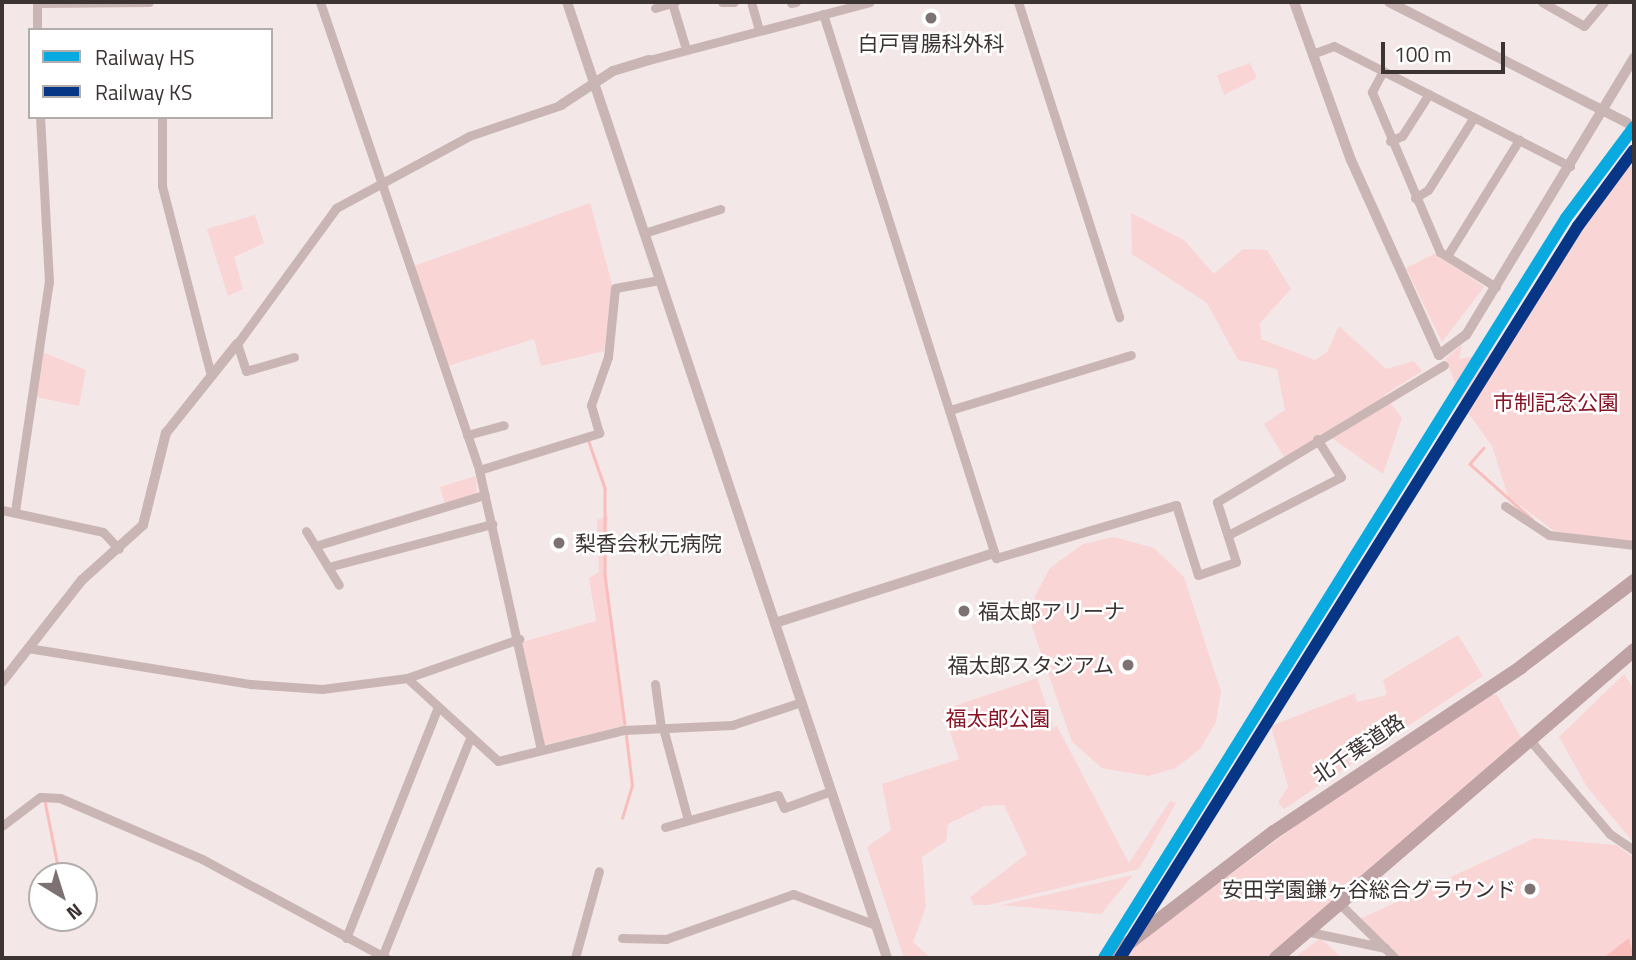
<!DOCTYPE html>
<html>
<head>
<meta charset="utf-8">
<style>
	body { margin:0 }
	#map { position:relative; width:1636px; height:960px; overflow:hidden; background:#f4e7e7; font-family:"Titillium Web","Noto Sans JP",sans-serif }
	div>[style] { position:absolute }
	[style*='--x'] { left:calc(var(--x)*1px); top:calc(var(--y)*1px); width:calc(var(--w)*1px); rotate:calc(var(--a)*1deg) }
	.green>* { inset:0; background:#fad5d5 }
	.water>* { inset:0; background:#f9bebc }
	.stream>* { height:2.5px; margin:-1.25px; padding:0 1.25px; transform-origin:1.25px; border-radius:1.25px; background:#f9bebc }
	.minor>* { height:9px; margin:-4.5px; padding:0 4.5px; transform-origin:4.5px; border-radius:4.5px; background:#cab5b5 }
	.tertiary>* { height:10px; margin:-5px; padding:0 5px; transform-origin:5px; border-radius:5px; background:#cab5b5 }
	.trunk>* { height:14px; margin:-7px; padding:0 7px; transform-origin:7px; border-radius:7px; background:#bea2a4 }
	.rail-1>* { height:12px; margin:-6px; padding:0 6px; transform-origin:6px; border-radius:6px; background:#09aae0 }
	.rail-2>* { height:12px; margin:-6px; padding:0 6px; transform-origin:6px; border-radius:6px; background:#073686 }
	.dots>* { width:19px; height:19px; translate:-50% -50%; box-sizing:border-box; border:4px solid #fff; border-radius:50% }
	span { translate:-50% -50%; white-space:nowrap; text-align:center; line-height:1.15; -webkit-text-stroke:5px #fff; paint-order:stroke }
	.poi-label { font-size:21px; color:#3c3333 }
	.left { translate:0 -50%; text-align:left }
	.right { translate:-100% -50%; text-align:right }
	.park-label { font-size:21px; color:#871324 }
	.street-label { font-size:21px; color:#3c3333 }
	.frame { position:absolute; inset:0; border:4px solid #3c3333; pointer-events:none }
	.legend { position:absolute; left:28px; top:28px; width:245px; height:91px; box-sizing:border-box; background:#fff; border:2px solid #b1adad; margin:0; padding:9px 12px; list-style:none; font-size:21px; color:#3c3333 }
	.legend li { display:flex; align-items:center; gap:14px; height:35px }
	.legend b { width:35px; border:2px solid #b1adad }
	.north { position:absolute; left:28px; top:862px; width:70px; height:70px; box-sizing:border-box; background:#fff; border:2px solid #b1adad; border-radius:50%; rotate:142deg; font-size:19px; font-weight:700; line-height:28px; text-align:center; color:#3c3333 }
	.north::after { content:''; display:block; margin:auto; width:24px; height:32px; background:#7c7272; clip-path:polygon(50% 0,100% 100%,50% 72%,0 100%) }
	.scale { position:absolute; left:1381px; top:42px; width:124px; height:32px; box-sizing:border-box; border:4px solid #3c3333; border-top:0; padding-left:9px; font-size:21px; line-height:24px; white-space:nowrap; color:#3c3333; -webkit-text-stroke:5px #fff; paint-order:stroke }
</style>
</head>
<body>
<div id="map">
	<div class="green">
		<i style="clip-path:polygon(1250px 63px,1257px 78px,1224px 95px,1217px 75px)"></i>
		<i style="clip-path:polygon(1621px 159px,1634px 168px,1634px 543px,1554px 531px,1508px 496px,1492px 446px,1463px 406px,1446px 358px,1462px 345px,1459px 359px,1496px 352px)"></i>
		<i style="clip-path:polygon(590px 203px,612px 284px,604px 351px,541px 366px,534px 339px,448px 366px,414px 266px)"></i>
		<i style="clip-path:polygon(1131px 213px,1184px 240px,1214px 274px,1243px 249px,1267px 250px,1291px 289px,1260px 323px,1261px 339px,1315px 360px,1327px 352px,1339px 326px,1386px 369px,1414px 361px,1422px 371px,1384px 395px,1402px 418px,1383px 474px,1329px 436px,1284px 457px,1264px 424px,1285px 410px,1277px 369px,1238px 360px,1207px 303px,1132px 254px)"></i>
		<i style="clip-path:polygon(255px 215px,264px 243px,234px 257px,243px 289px,228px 296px,207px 229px)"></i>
		<i style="clip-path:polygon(1436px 253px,1484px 287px,1442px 342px,1406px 268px)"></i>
		<i style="clip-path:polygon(40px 351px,86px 370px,79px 406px,32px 396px)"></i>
		<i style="clip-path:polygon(476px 476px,477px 495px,445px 505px,440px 487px)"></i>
		<i style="clip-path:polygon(608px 516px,603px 567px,624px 726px,544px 745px,522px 642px,596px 621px,589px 578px,599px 572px,597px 520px)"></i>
		<i style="clip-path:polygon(1114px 537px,1154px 548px,1184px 577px,1221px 692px,1216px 722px,1200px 749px,1176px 768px,1148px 776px,1102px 768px,1072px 742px,1032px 627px,1035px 596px,1050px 568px,1083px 544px)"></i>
		<i style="clip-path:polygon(1458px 635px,1483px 676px,1284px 809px,1278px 802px,1288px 787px,1271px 726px,1355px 693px,1357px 702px,1387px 695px,1383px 680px)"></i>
		<i style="clip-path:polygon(1624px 674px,1634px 689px,1634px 843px,1587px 787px,1559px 737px)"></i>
		<i style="clip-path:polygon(1037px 678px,1053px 726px,1036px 733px,1057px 726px,1129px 863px,1170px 801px,1176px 803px,1139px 869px,988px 905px,974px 905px,970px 897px,1027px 854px,1004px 805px,985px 806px,948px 824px,946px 841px,922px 857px,926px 907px,913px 942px,931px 958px,904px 958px,867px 847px,891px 830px,882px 784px,959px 759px,943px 710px)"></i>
		<i style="clip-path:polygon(1489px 694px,1497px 695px,1521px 738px,1269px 958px,1119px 958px,1333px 798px)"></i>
		<i style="clip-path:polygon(1535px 838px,1616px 845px,1634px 858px,1634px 958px,1401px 958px,1360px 919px)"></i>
		<i style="clip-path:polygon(1133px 875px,1101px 914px,1002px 905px)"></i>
		<i style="clip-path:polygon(1320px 938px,1342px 958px,1298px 958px,1298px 955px)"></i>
	</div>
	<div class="water">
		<i style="clip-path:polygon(1629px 938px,1634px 957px,1603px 958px)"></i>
	</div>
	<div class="stream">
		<i style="--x:589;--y:442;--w:49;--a:70.8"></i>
		<i style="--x:605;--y:488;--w:87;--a:90"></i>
		<i style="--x:605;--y:575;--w:150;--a:82.4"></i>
		<i style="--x:1484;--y:448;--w:21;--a:131"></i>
		<i style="--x:1470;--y:464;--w:83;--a:41.6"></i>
		<i style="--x:45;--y:801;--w:76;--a:78.7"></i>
		<i style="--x:622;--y:818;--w:34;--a:-73"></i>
		<i style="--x:632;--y:786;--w:50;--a:-96.8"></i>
	</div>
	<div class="minor">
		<i style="--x:37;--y:2;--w:28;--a:90"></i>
		<i style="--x:320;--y:2;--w:494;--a:71.2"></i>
		<i style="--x:479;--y:470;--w:286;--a:77.5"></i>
		<i style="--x:722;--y:2;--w:12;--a:0"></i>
		<i style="--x:751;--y:2;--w:29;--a:74"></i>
		<i style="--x:1018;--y:2;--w:331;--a:72.2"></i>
		<i style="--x:1542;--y:2;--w:48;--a:29.7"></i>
		<i style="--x:1584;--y:26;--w:31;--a:-50"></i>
		<i style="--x:37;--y:3;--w:112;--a:-0.5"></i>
		<i style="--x:672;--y:3;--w:48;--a:73.1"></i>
		<i style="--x:791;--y:3;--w:5;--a:-11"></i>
		<i style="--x:655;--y:8;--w:21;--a:-17"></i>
		<i style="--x:823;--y:14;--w:571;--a:72.36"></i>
		<i style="--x:996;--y:558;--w:188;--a:-16.4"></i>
		<i style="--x:1176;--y:505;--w:73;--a:72.6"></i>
		<i style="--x:1198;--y:575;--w:40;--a:-18.9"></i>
		<i style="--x:1236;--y:562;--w:63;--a:-107.6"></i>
		<i style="--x:1217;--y:502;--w:265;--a:-31.1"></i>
		<i style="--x:1312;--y:54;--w:23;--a:-20"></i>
		<i style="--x:1334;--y:46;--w:265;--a:27"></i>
		<i style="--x:649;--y:60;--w:228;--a:-14.7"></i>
		<i style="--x:1383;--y:71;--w:24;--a:118"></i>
		<i style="--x:1372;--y:92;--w:174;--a:67"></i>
		<i style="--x:1440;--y:252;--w:66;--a:32"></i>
		<i style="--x:162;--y:117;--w:69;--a:90"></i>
		<i style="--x:162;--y:186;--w:196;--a:75.5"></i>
		<i style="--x:1390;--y:141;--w:13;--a:-23"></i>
		<i style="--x:1402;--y:136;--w:50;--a:-57.3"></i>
		<i style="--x:1415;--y:198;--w:15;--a:-32"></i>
		<i style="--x:1428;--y:190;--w:86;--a:-57.8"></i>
		<i style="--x:644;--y:233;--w:80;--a:-17.5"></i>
		<i style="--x:1447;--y:256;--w:137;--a:-58.2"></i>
		<i style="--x:294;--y:357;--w:50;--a:163.7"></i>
		<i style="--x:246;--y:371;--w:28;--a:-108"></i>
		<i style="--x:237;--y:344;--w:168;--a:-53.9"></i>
		<i style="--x:336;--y:208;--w:151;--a:-28.4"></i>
		<i style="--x:469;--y:136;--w:97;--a:-18.6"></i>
		<i style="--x:950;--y:410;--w:189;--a:-16.9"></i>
		<i style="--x:467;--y:435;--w:38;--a:-15"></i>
		<i style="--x:479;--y:470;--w:126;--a:-17.1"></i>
		<i style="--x:599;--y:433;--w:29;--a:-106"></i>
		<i style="--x:591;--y:405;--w:51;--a:-70.5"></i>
		<i style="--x:608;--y:357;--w:69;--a:-84.2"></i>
		<i style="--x:615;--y:288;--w:45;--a:-10.3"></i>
		<i style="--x:1505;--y:506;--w:53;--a:33.4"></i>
		<i style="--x:1549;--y:535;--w:86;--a:6.7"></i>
		<i style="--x:2;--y:510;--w:103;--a:12.3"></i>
		<i style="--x:103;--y:532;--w:23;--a:47"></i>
		<i style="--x:15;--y:511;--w:232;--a:-81.6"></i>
		<i style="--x:49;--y:282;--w:165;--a:-93.1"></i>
		<i style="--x:306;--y:531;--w:63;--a:58.6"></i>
		<i style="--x:1228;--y:535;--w:127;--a:-27.2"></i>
		<i style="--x:1341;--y:477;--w:45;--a:-122.3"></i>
		<i style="--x:315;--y:546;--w:177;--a:-16.8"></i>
		<i style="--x:328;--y:567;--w:170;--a:-14.7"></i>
		<i style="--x:28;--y:648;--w:226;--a:9.2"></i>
		<i style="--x:251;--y:684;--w:71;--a:4"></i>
		<i style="--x:322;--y:689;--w:86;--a:-7.4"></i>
		<i style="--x:407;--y:678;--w:119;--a:-19.2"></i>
		<i style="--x:407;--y:678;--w:123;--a:42.4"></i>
		<i style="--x:498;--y:761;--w:130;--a:-13.8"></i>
		<i style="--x:624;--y:730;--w:108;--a:-2.7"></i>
		<i style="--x:732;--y:725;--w:73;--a:-18.4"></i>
		<i style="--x:655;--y:684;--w:44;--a:82.2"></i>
		<i style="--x:663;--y:728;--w:95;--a:74.8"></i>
		<i style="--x:1528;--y:738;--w:126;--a:49.5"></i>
		<i style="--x:1610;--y:834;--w:29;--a:34"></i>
		<i style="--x:2;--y:826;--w:48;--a:-37.3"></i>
		<i style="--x:40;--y:797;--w:20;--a:3"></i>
		<i style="--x:60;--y:798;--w:155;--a:23.2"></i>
		<i style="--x:202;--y:859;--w:209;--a:28.3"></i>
		<i style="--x:665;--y:827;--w:117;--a:-15.8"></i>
		<i style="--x:778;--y:795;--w:14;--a:65"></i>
		<i style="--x:784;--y:808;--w:50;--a:-19.9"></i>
		<i style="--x:1342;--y:906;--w:74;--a:44.5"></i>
		<i style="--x:1310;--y:932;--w:77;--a:12"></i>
		<i style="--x:346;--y:938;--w:246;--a:-68.3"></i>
		<i style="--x:622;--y:938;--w:44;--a:1.3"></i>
		<i style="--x:666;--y:939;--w:135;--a:-19.5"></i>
		<i style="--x:793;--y:894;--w:89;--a:20.5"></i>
		<i style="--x:382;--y:957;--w:233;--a:-68.1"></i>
		<i style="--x:575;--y:958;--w:90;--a:-74.6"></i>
	</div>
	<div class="tertiary">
		<i style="--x:567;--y:2;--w:1008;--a:71.49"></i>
		<i style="--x:1294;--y:2;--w:168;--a:70.2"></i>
		<i style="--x:1351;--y:160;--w:214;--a:65.7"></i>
		<i style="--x:1439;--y:355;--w:34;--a:-37"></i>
		<i style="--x:1466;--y:335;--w:324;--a:-58.8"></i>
		<i style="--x:1389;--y:2;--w:267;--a:26.9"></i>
		<i style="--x:561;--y:105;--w:62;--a:-33.2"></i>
		<i style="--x:613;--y:71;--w:38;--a:-17"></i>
		<i style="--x:775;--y:623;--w:230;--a:-17.7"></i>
		<i style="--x:2;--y:682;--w:130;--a:-51.9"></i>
		<i style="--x:82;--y:580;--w:82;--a:-42"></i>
		<i style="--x:143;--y:525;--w:95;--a:-76"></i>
		<i style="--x:166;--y:433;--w:114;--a:-51.4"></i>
	</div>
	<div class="trunk">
		<i style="--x:1109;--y:958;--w:208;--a:-37.4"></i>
		<i style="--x:1274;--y:832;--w:297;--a:-33.7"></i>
		<i style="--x:1521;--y:667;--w:142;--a:-37.3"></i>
		<i style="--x:1276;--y:958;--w:472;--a:-40.7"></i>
	</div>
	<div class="rail-1">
		<i style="--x:1104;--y:958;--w:872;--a:-58.02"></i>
		<i style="--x:1566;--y:218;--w:114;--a:-53.2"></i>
	</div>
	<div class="rail-2">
		<i style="--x:1120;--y:958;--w:863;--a:-57.97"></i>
		<i style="--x:1578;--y:226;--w:94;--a:-53.6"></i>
	</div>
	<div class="dots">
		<i style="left:931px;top:18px;background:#7c7272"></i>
		<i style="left:559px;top:543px;background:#7c7272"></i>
		<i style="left:964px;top:611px;background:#7c7272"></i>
		<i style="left:1128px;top:665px;background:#7c7272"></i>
		<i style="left:1530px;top:889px;background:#7c7272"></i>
	</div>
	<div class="poi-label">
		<span style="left:931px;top:43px">白戸胃腸科外科</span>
		<span class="left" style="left:575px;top:543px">梨香会秋元病院</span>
		<span class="left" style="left:978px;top:611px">福太郎アリーナ</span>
		<span class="right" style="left:1114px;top:665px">福太郎スタジアム</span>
		<span class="right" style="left:1516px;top:889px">安田学園鎌ヶ谷総合グラウンド</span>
	</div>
	<div class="park-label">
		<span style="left:1556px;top:402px">市制記念公園</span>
		<span style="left:998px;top:718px">福太郎公園</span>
	</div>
	<div class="street-label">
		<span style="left:1358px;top:748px;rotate:-34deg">北千葉道路</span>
	</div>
	<div class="frame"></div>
	<ul class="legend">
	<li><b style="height:9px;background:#09aae0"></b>Railway HS</li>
	<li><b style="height:9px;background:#073686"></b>Railway KS</li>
	</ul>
	<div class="north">N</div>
	<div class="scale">100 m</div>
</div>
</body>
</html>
